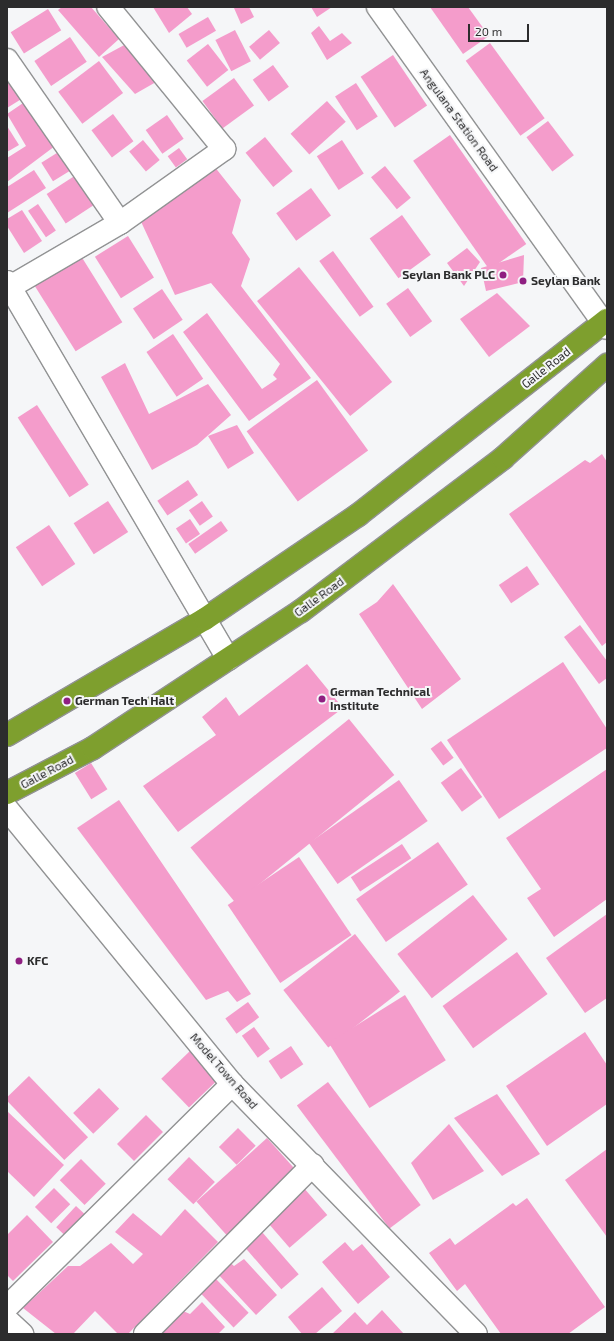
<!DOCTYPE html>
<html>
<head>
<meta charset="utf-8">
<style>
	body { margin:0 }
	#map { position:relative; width:614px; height:1341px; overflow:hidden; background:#f5f6f8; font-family:"Exo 2",sans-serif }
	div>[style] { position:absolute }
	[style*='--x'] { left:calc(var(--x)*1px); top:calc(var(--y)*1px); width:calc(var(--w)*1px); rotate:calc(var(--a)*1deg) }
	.building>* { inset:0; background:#f49ccb; transform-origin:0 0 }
	.roads { filter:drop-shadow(1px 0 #929394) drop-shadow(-1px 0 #929394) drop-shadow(0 1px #929394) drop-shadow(0 -1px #929394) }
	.minor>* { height:22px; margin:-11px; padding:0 11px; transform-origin:11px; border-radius:11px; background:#fff }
	.highway>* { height:22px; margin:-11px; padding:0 11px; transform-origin:11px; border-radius:11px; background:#7e9f2e }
	.dots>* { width:11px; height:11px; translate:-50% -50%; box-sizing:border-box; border:2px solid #f5f6f8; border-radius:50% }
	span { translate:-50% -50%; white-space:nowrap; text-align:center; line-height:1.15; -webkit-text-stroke:4px #f5f6f8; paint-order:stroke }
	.street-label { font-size:12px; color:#2c2c2d }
	.poi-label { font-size:12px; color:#2c2c2d; font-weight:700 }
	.right { translate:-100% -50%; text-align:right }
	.left { translate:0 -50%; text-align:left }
	.frame { position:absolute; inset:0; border:8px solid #2c2c2d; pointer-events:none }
	.scale { position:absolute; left:468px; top:24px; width:61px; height:18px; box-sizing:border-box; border:2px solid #2c2c2d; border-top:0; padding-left:5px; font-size:12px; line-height:14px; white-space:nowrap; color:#2c2c2d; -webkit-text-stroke:3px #f5f6f8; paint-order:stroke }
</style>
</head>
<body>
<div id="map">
	<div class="building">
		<i style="clip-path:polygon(62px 7px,91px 7px,119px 39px,99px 57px,58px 10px)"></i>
		<i style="clip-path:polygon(153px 7px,187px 7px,192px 14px,169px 33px)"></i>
		<i style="clip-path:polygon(249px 7px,254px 17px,241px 24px,234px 8px)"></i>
		<i style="clip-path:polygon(311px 7px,332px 7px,317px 17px)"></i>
		<i style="clip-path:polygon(430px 7px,468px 7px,489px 36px,463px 54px)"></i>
		<i style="left:48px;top:9px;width:25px;height:44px;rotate:58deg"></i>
		<i style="left:208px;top:17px;width:16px;height:34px;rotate:60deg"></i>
		<i style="clip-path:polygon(319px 26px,330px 41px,342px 33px,352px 43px,327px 60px,311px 33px)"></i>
		<i style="left:235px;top:30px;width:35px;height:22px;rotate:63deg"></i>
		<i style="left:269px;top:30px;width:17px;height:26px;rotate:50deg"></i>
		<i style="left:70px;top:37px;width:30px;height:43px;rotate:56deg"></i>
		<i style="clip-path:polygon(128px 43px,156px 82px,135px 94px,102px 57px)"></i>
		<i style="left:490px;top:43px;width:93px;height:30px;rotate:54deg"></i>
		<i style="left:208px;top:44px;width:33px;height:27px;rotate:52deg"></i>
		<i style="left:393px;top:55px;width:61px;height:39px;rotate:56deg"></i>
		<i style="left:99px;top:61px;width:40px;height:51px;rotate:53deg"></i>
		<i style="left:273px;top:65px;width:27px;height:25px;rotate:54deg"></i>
		<i style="clip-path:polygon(7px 74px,23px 98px,7px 108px)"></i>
		<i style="left:234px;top:78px;width:34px;height:39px;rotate:54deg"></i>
		<i style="left:356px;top:83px;width:40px;height:25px;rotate:57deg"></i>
		<i style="clip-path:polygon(26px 101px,59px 143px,7px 182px,7px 158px,26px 146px,7px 114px)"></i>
		<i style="left:327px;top:101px;width:28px;height:49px;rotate:48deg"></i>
		<i style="left:113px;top:114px;width:34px;height:27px;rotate:53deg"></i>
		<i style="left:167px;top:115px;width:29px;height:26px;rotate:55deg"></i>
		<i style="left:548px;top:121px;width:43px;height:27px;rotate:53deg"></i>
		<i style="clip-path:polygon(7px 126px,19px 145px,7px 152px)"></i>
		<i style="left:450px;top:135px;width:133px;height:45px;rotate:55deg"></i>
		<i style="left:265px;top:137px;width:44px;height:25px;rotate:51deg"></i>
		<i style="left:143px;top:140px;width:26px;height:18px;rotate:50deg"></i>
		<i style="left:342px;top:140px;width:40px;height:30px;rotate:57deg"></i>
		<i style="left:179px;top:148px;width:14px;height:14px;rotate:54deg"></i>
		<i style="left:60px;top:151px;width:22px;height:22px;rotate:58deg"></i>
		<i style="clip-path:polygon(214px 166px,241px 200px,232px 233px,250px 259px,241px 286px,311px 378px,249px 421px,183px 332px,207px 313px,262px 389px,277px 379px,273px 375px,280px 364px,211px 283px,175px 295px,137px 213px)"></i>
		<i style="left:385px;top:166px;width:41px;height:18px;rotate:51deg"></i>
		<i style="clip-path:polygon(34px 170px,46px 188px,7px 213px,7px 187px)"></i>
		<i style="left:76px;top:175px;width:35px;height:35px;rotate:57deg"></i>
		<i style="left:311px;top:188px;width:34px;height:43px;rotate:54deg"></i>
		<i style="left:38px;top:204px;width:32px;height:12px;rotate:56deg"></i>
		<i style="clip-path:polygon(22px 210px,42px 241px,24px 253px,7px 226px,7px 219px)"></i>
		<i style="left:402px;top:215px;width:49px;height:40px;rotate:54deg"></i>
		<i style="left:128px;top:236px;width:49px;height:39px;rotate:58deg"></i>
		<i style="clip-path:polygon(467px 248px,480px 262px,464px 286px,447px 263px)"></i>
		<i style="left:333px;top:251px;width:69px;height:17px;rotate:54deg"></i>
		<i style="clip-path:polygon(524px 255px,523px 282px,486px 291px,481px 268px)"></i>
		<i style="left:81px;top:256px;width:78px;height:55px;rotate:58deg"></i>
		<i style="left:299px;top:267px;width:148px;height:54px;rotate:51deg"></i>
		<i style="left:408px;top:288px;width:41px;height:27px;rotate:54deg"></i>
		<i style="left:162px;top:289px;width:37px;height:35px;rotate:56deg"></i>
		<i style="clip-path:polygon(497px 293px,530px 326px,489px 357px,460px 319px)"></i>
		<i style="left:173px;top:334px;width:54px;height:32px;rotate:56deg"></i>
		<i style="clip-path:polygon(125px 363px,149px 414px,208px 384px,231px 415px,197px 445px,152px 470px,101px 377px)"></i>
		<i style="left:317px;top:380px;width:87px;height:87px;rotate:54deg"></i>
		<i style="left:37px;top:405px;width:95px;height:23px;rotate:57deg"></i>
		<i style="clip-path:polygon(237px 425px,254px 453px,228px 469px,208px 436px)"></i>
		<i style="clip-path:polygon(602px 454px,607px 462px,607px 642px,602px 646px,509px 514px,585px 460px,590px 463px)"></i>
		<i style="left:188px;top:480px;width:18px;height:37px;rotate:56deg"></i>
		<i style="left:108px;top:501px;width:37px;height:41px;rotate:57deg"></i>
		<i style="left:202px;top:501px;width:19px;height:16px;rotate:55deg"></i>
		<i style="left:190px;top:519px;width:18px;height:17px;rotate:56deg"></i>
		<i style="left:221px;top:521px;width:12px;height:40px;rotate:55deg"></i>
		<i style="left:49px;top:525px;width:47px;height:40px;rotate:56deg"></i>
		<i style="left:527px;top:566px;width:22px;height:34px;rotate:56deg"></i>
		<i style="clip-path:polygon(393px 584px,461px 679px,422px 709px,359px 614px,377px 602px)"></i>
		<i style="clip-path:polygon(580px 625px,607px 661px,607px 678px,599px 684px,564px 637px)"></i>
		<i style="clip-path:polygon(563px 662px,607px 729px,607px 748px,499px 819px,447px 740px)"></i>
		<i style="clip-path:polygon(307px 664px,343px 708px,178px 832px,143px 786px,216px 735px,202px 717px,226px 697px,239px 716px)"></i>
		<i style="left:349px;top:719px;width:72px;height:204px;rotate:51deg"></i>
		<i style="left:441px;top:741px;width:21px;height:13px;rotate:53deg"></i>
		<i style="left:91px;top:763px;width:31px;height:19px;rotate:58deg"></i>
		<i style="left:461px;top:768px;width:36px;height:25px;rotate:54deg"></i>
		<i style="clip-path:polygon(607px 769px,607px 899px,554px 937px,527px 898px,541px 889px,506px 838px)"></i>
		<i style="left:399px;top:780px;width:50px;height:110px;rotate:55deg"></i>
		<i style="clip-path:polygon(119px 800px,251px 994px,237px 1002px,228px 991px,206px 1000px,77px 828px)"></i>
		<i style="left:438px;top:842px;width:52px;height:100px;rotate:55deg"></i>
		<i style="left:402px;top:844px;width:17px;height:61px;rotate:57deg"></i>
		<i style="left:299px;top:857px;width:94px;height:86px;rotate:56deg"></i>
		<i style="left:473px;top:895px;width:56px;height:96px;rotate:52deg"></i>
		<i style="clip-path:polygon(607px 914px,607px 998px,585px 1013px,546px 958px)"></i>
		<i style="left:355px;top:934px;width:73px;height:91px;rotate:52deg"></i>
		<i style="left:517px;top:952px;width:52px;height:92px;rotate:54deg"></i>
		<i style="left:405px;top:995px;width:77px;height:90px;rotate:58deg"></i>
		<i style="left:248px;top:1002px;width:19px;height:28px;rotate:54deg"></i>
		<i style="left:254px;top:1027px;width:27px;height:15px;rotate:54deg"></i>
		<i style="clip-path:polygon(585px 1032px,607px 1065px,607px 1104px,547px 1146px,506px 1086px)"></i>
		<i style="left:291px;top:1046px;width:22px;height:27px;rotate:56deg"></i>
		<i style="left:190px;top:1051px;width:40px;height:40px;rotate:46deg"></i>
		<i style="left:29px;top:1076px;width:85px;height:33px;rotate:46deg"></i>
		<i style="left:328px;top:1082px;width:154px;height:39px;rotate:53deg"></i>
		<i style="left:99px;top:1088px;width:29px;height:36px;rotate:46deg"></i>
		<i style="clip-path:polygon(497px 1094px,540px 1154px,502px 1176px,454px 1118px)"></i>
		<i style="clip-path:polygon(7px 1111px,64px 1165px,34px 1197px,7px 1171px)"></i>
		<i style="left:146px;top:1115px;width:24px;height:41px;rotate:45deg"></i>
		<i style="clip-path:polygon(449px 1124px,484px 1171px,433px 1200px,411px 1163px)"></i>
		<i style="left:238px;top:1128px;width:25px;height:27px;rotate:45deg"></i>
		<i style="left:267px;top:1138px;width:46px;height:95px;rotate:48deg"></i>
		<i style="clip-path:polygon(607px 1149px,607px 1237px,565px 1180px)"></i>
		<i style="left:189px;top:1157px;width:36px;height:31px;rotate:44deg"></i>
		<i style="left:81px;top:1159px;width:35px;height:30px;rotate:45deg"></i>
		<i style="left:303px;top:1187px;width:37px;height:50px;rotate:49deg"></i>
		<i style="left:54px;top:1188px;width:23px;height:27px;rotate:45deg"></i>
		<i style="clip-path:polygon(527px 1198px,605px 1307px,568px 1334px,501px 1334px,465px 1284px,457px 1291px,429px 1253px,450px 1238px,455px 1245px,513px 1203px,516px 1206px)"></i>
		<i style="left:76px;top:1206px;width:18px;height:29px;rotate:43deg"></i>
		<i style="clip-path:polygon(185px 1209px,218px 1242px,128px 1334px,118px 1334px,95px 1311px,73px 1334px,56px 1334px,23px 1308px,68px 1266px,80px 1266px,111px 1243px,133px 1264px,143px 1254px,115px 1232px,133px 1213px,161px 1236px)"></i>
		<i style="clip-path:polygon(27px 1215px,53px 1242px,13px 1281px,7px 1275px,7px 1235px)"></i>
		<i style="left:262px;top:1232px;width:56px;height:23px;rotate:49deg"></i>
		<i style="clip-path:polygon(345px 1242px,353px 1251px,362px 1244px,390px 1277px,358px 1304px,322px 1262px)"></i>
		<i style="clip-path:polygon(226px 1259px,234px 1266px,244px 1259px,277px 1295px,256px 1315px,216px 1272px)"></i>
		<i style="left:216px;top:1279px;width:47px;height:21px;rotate:46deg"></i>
		<i style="clip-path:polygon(322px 1287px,342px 1311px,315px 1334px,302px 1334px,288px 1317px)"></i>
		<i style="clip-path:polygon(202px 1302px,225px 1327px,218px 1334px,160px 1334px,183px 1311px,190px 1314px)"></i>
		<i style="clip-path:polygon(382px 1310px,404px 1334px,332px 1334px,355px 1312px,367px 1325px)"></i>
	</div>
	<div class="roads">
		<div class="minor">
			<i style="--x:378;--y:7;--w:394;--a:54.5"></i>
			<i style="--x:7;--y:60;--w:198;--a:55.3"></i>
			<i style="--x:7;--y:282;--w:437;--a:59.6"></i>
			<i style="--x:10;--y:287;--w:127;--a:-30.2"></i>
			<i style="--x:120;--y:223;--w:128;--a:-35.4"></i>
			<i style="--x:224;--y:149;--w:183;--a:-129.2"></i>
			<i style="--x:7;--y:809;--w:355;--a:50.7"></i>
			<i style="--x:232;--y:1084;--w:349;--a:45.7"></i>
			<i style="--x:7;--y:1307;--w:317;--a:-44.7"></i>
			<i style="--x:7;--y:1320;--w:21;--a:43"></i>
			<i style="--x:145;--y:1334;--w:238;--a:-45.2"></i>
		</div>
		<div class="highway">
			<i style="--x:7;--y:735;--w:229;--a:-30.4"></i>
			<i style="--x:205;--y:619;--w:185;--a:-34.2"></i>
			<i style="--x:358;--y:515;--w:316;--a:-38.1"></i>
			<i style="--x:7;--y:793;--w:97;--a:-27.6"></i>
			<i style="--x:93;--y:748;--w:249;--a:-33.4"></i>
			<i style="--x:301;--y:611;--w:253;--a:-37.1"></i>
			<i style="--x:503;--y:458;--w:140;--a:-41.8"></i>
		</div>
	</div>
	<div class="dots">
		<i style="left:503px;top:275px;background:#8f1f81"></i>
		<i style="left:523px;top:281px;background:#8f1f81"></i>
		<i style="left:322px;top:699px;background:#8f1f81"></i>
		<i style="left:67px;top:701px;background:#8f1f81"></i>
		<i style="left:19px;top:961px;background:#8f1f81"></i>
	</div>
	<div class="street-label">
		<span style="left:459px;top:120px;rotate:54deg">Angulana Station Road</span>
		<span style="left:546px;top:368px;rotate:-38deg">Galle Road</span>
		<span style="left:319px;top:597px;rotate:-36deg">Galle Road</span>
		<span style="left:47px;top:772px;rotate:-28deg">Galle Road</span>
		<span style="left:224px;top:1071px;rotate:49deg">Model Town Road</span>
	</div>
	<div class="poi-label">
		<span class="right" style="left:495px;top:275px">Seylan Bank PLC</span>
		<span class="left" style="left:531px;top:281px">Seylan Bank</span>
		<span class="left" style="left:330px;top:699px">German Technical<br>Institute</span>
		<span class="left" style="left:75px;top:701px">German Tech Halt</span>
		<span class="left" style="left:27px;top:961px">KFC</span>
	</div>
	<div class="frame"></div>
	<div class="scale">20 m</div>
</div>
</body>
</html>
